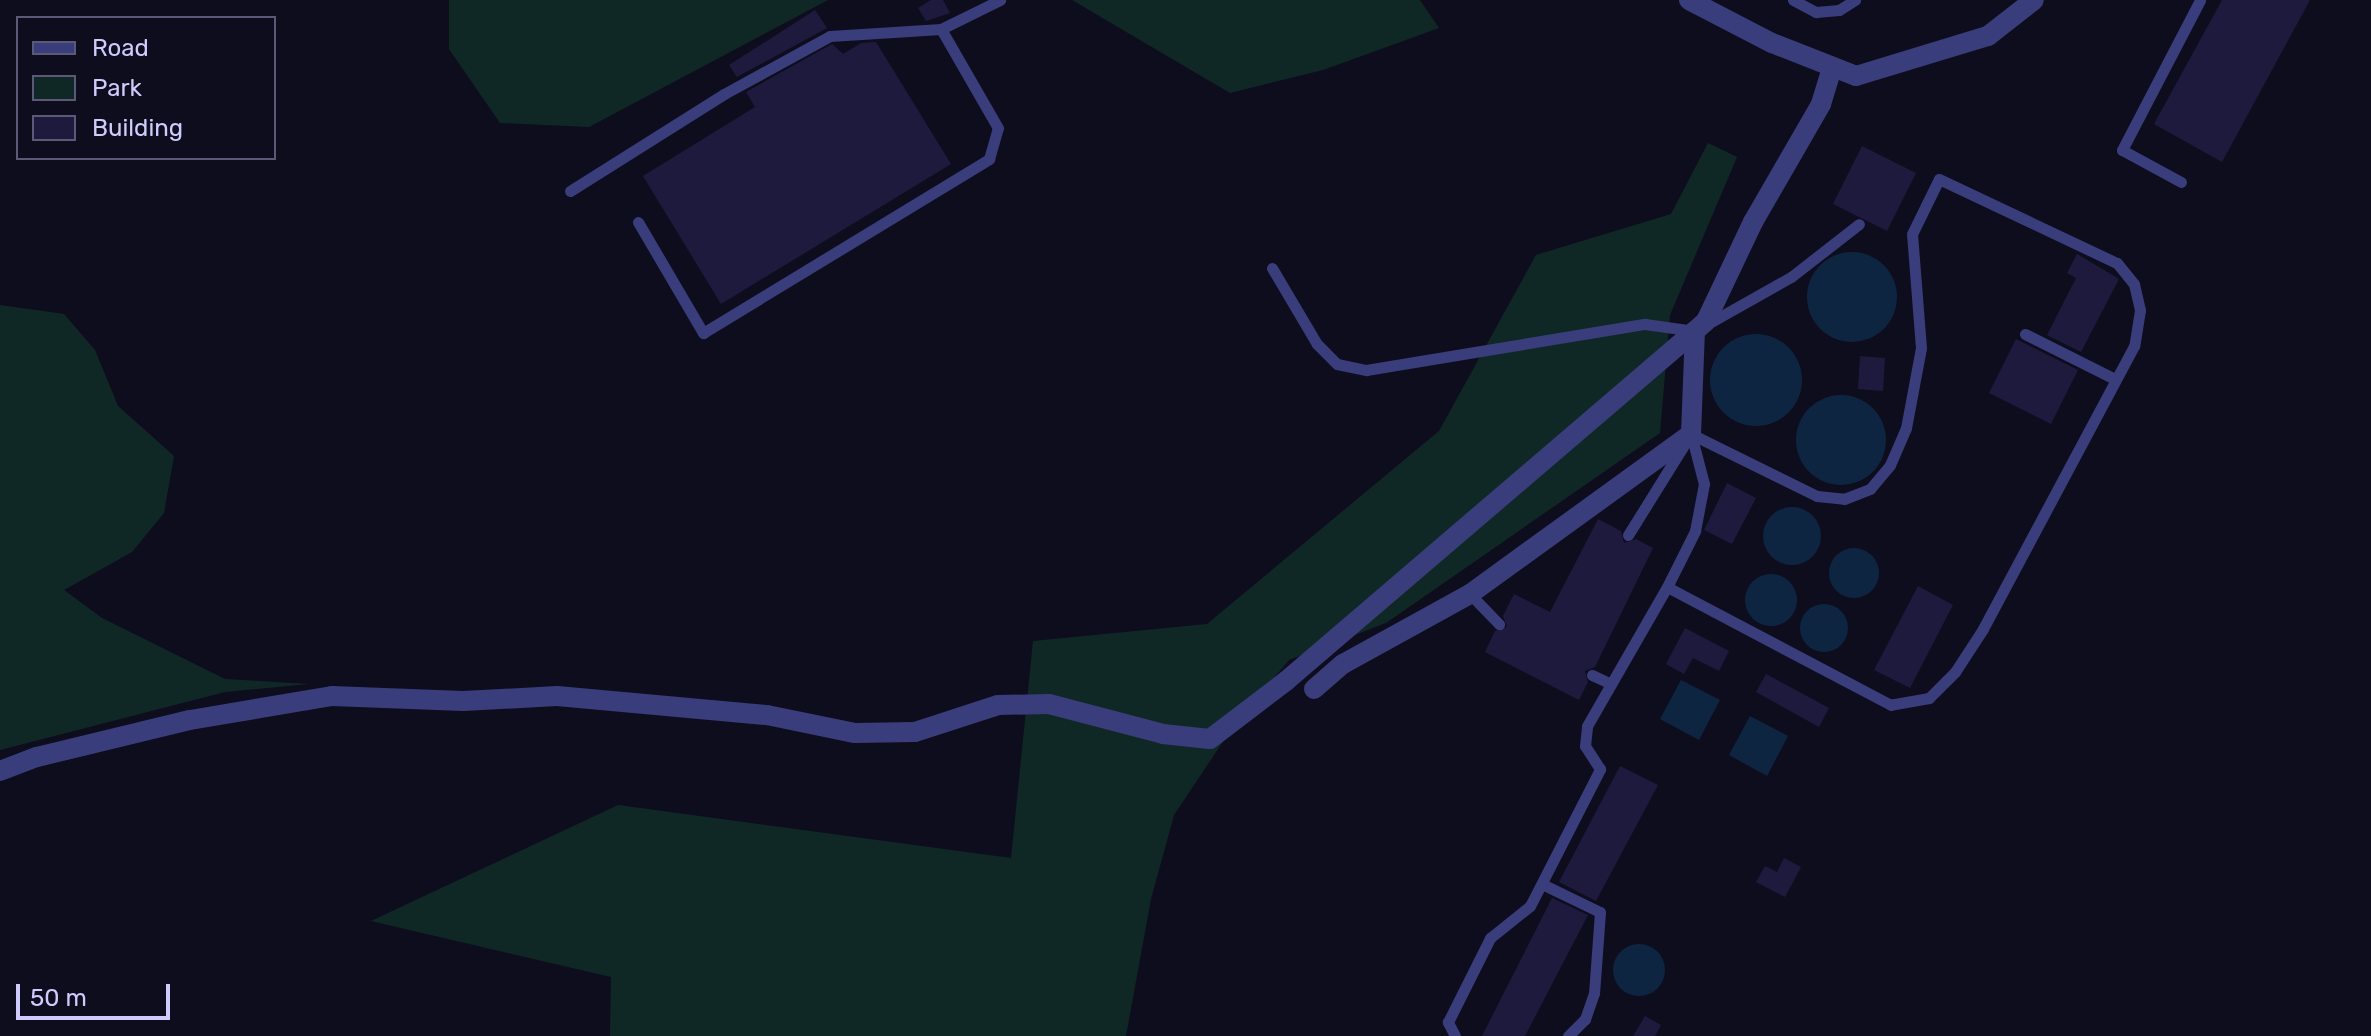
<!DOCTYPE html>
<html>
<head>
<meta charset="utf-8">
<style>
  body { margin:0 }
  #map { position:relative; width:2371px; height:1036px; overflow:hidden; background:#0e0d1e; font-family:Rubik,sans-serif }
  div>[style] { position:absolute }
  [style*='--x'] { left:calc(var(--x)*1px); top:calc(var(--y)*1px); width:calc(var(--w)*1px); rotate:calc(var(--a)*1deg) }
  .green>* { inset:0; background:#102825 }
  .water>* { inset:0; background:#0e2541 }
  .round { border-radius:50% }
  .building>* { inset:0; background:#1e1a3e }
  .service>* { height:11px; margin:-5.5px; padding:0 5.5px; transform-origin:5.5px; border-radius:5.5px; background:#3a3d7b }
  .minor>* { height:20px; margin:-10px; padding:0 10px; transform-origin:10px; border-radius:10px; background:#3a3d7b }
  span { translate:-50% -50%; white-space:nowrap; text-align:center; line-height:1.15; -webkit-text-stroke:8px #0e0d1e; paint-order:stroke }
  .legend { position:absolute; left:16px; top:16px; width:260px; height:144px; box-sizing:border-box; background:#0e0d1e; border:2px solid #5a5977; margin:0; padding:10px 14px; list-style:none; font-size:24px; color:#cdccfd }
  .legend li { display:flex; align-items:center; gap:16px; height:40px }
  .legend b { width:40px; border:2px solid #5a5977 }
  .scale { position:absolute; left:16px; top:984px; width:154px; height:36px; box-sizing:border-box; border:4px solid #cdccfd; border-top:0; padding-left:10px; font-size:24px; line-height:28px; white-space:nowrap; color:#cdccfd; -webkit-text-stroke:6px #0e0d1e; paint-order:stroke }
</style>
</head>
<body>
<div id="map">
  <div class="green">
    <div style="clip-path:polygon(449px 0,828px 0,589px 127px,500px 123px,449px 49px)"></div>
    <div style="clip-path:polygon(1072px 0,1420px 0,1439px 28px,1323px 70px,1230px 93px)"></div>
    <div style="clip-path:polygon(1708px 143px,1737px 157px,1670px 315px,1660px 433px,1386px 623px,1289px 660px,1232px 728px,1174px 815px,1151px 899px,1126px 1036px,610px 1036px,611px 977px,371px 921px,618px 805px,1011px 858px,1033px 641px,1207px 624px,1439px 431px,1536px 255px,1671px 214px)"></div>
    <div style="clip-path:polygon(0 305px,64px 314px,95px 350px,118px 406px,174px 456px,164px 513px,132px 552px,64px 590px,102px 618px,225px 679px,309px 684px,225px 692px,0 750px)"></div>
  </div>
  <div class="water">
    <div class="round" style="left:1807px;top:252px;width:90px;height:90px"></div>
    <div class="round" style="left:1710px;top:334px;width:92px;height:92px"></div>
    <div class="round" style="left:1796px;top:395px;width:90px;height:90px"></div>
    <div class="round" style="left:1763px;top:507px;width:58px;height:58px"></div>
    <div class="round" style="left:1829px;top:548px;width:50px;height:50px"></div>
    <div class="round" style="left:1745px;top:574px;width:52px;height:52px"></div>
    <div class="round" style="left:1800px;top:604px;width:48px;height:48px"></div>
    <div style="clip-path:polygon(1681px 680px,1720px 700px,1699px 740px,1660px 719px)"></div>
    <div style="clip-path:polygon(1750px 716px,1788px 736px,1767px 776px,1729px 755px)"></div>
    <div class="round" style="left:1613px;top:944px;width:52px;height:52px"></div>
  </div>
  <div class="building">
    <div style="clip-path:polygon(931px 0,943px 0,950px 13px,926px 21px,918px 8px)"></div>
    <div style="clip-path:polygon(2222px 0,2310px 0,2222px 162px,2154px 124px)"></div>
    <div style="clip-path:polygon(815px 10px,827px 28px,737px 77px,729px 65px)"></div>
    <div style="clip-path:polygon(876px 42px,951px 164px,721px 304px,643px 176px,755px 107px,746px 92px,832px 44px,843px 54px,861px 43px)"></div>
    <div style="clip-path:polygon(1862px 146px,1916px 173px,1887px 231px,1833px 204px)"></div>
    <div style="clip-path:polygon(2077px 254px,2119px 279px,2081px 352px,2047px 335px,2076px 278px,2067px 273px)"></div>
    <div style="clip-path:polygon(2016px 339px,2078px 370px,2051px 424px,1989px 393px)"></div>
    <div style="clip-path:polygon(1860px 356px,1885px 358px,1883px 391px,1858px 389px)"></div>
    <div style="clip-path:polygon(1727px 483px,1756px 498px,1732px 544px,1704px 530px)"></div>
    <div style="clip-path:polygon(1598px 519px,1621px 531px,1624px 543px,1636px 539px,1653px 548px,1595px 667px,1585px 671px,1588px 682px,1579px 700px,1485px 652px,1495px 631px,1507px 627px,1503px 616px,1514px 594px,1550px 612px)"></div>
    <div style="clip-path:polygon(1918px 586px,1953px 605px,1910px 688px,1874px 670px)"></div>
    <div style="clip-path:polygon(1685px 628px,1729px 651px,1719px 671px,1693px 658px,1684px 674px,1666px 664px)"></div>
    <div style="clip-path:polygon(1766px 674px,1829px 708px,1819px 727px,1756px 692px)"></div>
    <div style="clip-path:polygon(1620px 766px,1658px 785px,1596px 901px,1559px 882px)"></div>
    <div style="clip-path:polygon(1784px 858px,1801px 867px,1785px 897px,1756px 882px,1765px 866px,1777px 872px)"></div>
    <div style="clip-path:polygon(1552px 898px,1588px 915px,1525px 1036px,1482px 1036px)"></div>
    <div style="clip-path:polygon(1645px 1016px,1661px 1025px,1655px 1036px,1633px 1036px)"></div>
  </div>
  <div class="service">
    <div style="--x:1793;--y:0;--w:26;--a:28"></div>
    <div style="--x:1816;--y:12;--w:23;--a:-5"></div>
    <div style="--x:1839;--y:10;--w:19;--a:-32"></div>
    <div style="--x:1939;--y:179;--w:197;--a:25.3"></div>
    <div style="--x:2117;--y:263;--w:27;--a:51"></div>
    <div style="--x:2134;--y:284;--w:27;--a:77"></div>
    <div style="--x:2140;--y:310;--w:36;--a:99"></div>
    <div style="--x:2134;--y:346;--w:321;--a:118.1"></div>
    <div style="--x:1983;--y:629;--w:51;--a:123.1"></div>
    <div style="--x:1955;--y:672;--w:37;--a:135"></div>
    <div style="--x:1929;--y:698;--w:39;--a:170"></div>
    <div style="--x:1891;--y:705;--w:253;--a:-152.2"></div>
    <div style="--x:1667;--y:587;--w:63;--a:-63.4"></div>
    <div style="--x:1695;--y:531;--w:48;--a:-79.2"></div>
    <div style="--x:1704;--y:484;--w:52;--a:-104.6"></div>
    <div style="--x:1691;--y:434;--w:140;--a:26.2"></div>
    <div style="--x:1817;--y:496;--w:27;--a:6"></div>
    <div style="--x:1844;--y:499;--w:28;--a:-21"></div>
    <div style="--x:1870;--y:489;--w:31;--a:-50"></div>
    <div style="--x:1890;--y:465;--w:40;--a:-66.6"></div>
    <div style="--x:1906;--y:428;--w:81;--a:-79.4"></div>
    <div style="--x:1921;--y:348;--w:114;--a:-94.5"></div>
    <div style="--x:1912;--y:234;--w:61;--a:-63.9"></div>
    <div style="--x:2181;--y:182;--w:67;--a:-151.5"></div>
    <div style="--x:2122;--y:150;--w:169;--a:-62.5"></div>
    <div style="--x:570;--y:191;--w:182;--a:-32.2"></div>
    <div style="--x:724;--y:94;--w:121;--a:-28.7"></div>
    <div style="--x:830;--y:36;--w:111;--a:-3.6"></div>
    <div style="--x:941;--y:29;--w:66;--a:-26.2"></div>
    <div style="--x:638;--y:222;--w:129;--a:59.6"></div>
    <div style="--x:703;--y:333;--w:335;--a:-31.3"></div>
    <div style="--x:989;--y:159;--w:32;--a:-74"></div>
    <div style="--x:998;--y:128;--w:114;--a:-119.9"></div>
    <div style="--x:1272;--y:268;--w:88;--a:59.4"></div>
    <div style="--x:1317;--y:344;--w:28;--a:45"></div>
    <div style="--x:1337;--y:364;--w:30;--a:12"></div>
    <div style="--x:1366;--y:370;--w:283;--a:-9.4"></div>
    <div style="--x:1645;--y:324;--w:50;--a:8"></div>
    <div style="--x:1695;--y:331;--w:110;--a:-29.4"></div>
    <div style="--x:1791;--y:277;--w:86;--a:-37.9"></div>
    <div style="--x:2025;--y:334;--w:101;--a:26.6"></div>
    <div style="--x:1628;--y:535;--w:106;--a:-58.1"></div>
    <div style="--x:1470;--y:594;--w:42;--a:46"></div>
    <div style="--x:1592;--y:675;--w:21;--a:25"></div>
    <div style="--x:1542;--y:884;--w:64;--a:25.8"></div>
    <div style="--x:1600;--y:912;--w:81;--a:94.2"></div>
    <div style="--x:1594;--y:993;--w:28;--a:109"></div>
    <div style="--x:1585;--y:1019;--w:24;--a:135"></div>
    <div style="--x:1455;--y:1036;--w:16;--a:-117"></div>
    <div style="--x:1448;--y:1022;--w:94;--a:-63.4"></div>
    <div style="--x:1490;--y:938;--w:51;--a:-38.7"></div>
    <div style="--x:1530;--y:906;--w:154;--a:-62.9"></div>
    <div style="--x:1600;--y:769;--w:27;--a:-123"></div>
    <div style="--x:1585;--y:746;--w:20;--a:-84"></div>
    <div style="--x:1587;--y:726;--w:160;--a:-60.1"></div>
  </div>
  <div class="minor">
    <div style="--x:1689;--y:0;--w:93;--a:27.4"></div>
    <div style="--x:1772;--y:43;--w:90;--a:21.4"></div>
    <div style="--x:1856;--y:76;--w:138;--a:-16.9"></div>
    <div style="--x:1988;--y:36;--w:58;--a:-38"></div>
    <div style="--x:1314;--y:689;--w:38;--a:-41"></div>
    <div style="--x:1343;--y:664;--w:145;--a:-28.9"></div>
    <div style="--x:1470;--y:594;--w:273;--a:-35.9"></div>
    <div style="--x:1691;--y:434;--w:103;--a:-87.8"></div>
    <div style="--x:1695;--y:331;--w:15;--a:-42"></div>
    <div style="--x:1706;--y:321;--w:110;--a:-64.6"></div>
    <div style="--x:1753;--y:222;--w:136;--a:-60"></div>
    <div style="--x:1821;--y:104;--w:34;--a:-73"></div>
    <div style="--x:0;--y:771;--w:40;--a:-21"></div>
    <div style="--x:37;--y:757;--w:157;--a:-13.6"></div>
    <div style="--x:190;--y:720;--w:144;--a:-9.6"></div>
    <div style="--x:332;--y:696;--w:131;--a:2.2"></div>
    <div style="--x:463;--y:701;--w:94;--a:-3"></div>
    <div style="--x:557;--y:696;--w:211;--a:5.2"></div>
    <div style="--x:767;--y:715;--w:90;--a:11.6"></div>
    <div style="--x:855;--y:733;--w:60;--a:-1"></div>
    <div style="--x:915;--y:732;--w:87;--a:-18"></div>
    <div style="--x:998;--y:705;--w:51;--a:-1.1"></div>
    <div style="--x:1049;--y:704;--w:118;--a:14.7"></div>
    <div style="--x:1163;--y:734;--w:47;--a:6.1"></div>
    <div style="--x:1210;--y:739;--w:96;--a:-37.3"></div>
    <div style="--x:1286;--y:681;--w:538;--a:-40.56"></div>
  </div>
  <ul class="legend">
  <li><b style="height:10px;background:#3a3d7b"></b>Road</li>
  <li><b style="height:22px;background:#102825"></b>Park</li>
  <li><b style="height:22px;background:#1e1a3e"></b>Building</li>
  </ul>
  <div class="scale">50 m</div>
</div>
</body>
</html>
